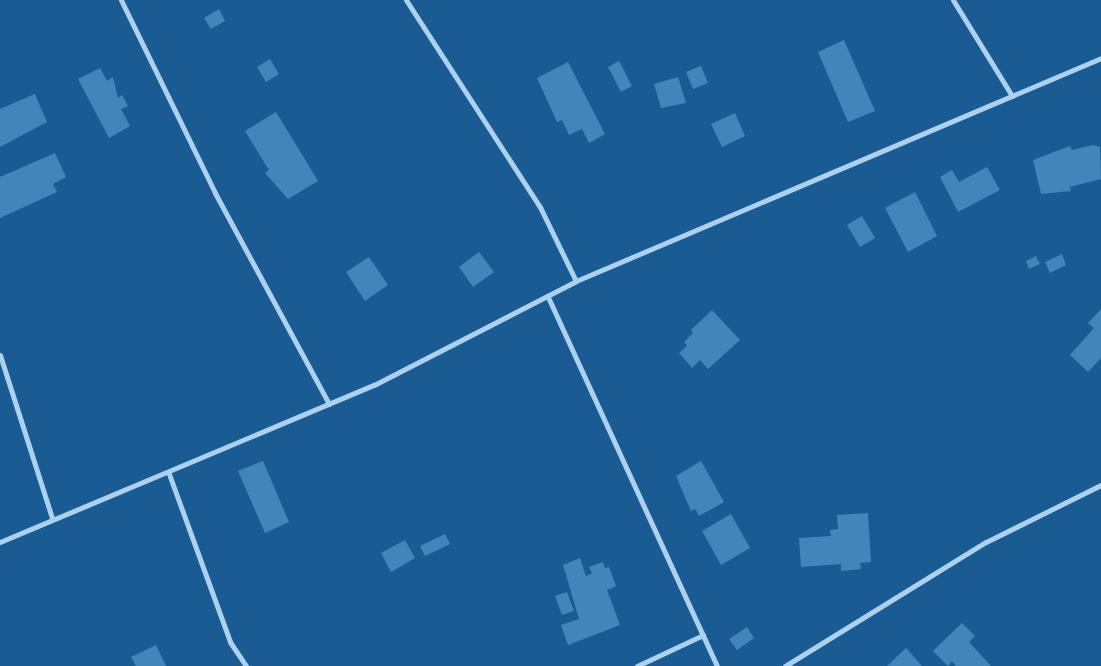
<!DOCTYPE html>
<html>
<head>
<meta charset="utf-8">
<style>
  body { margin:0 }
  #map { position:relative; width:1101px; height:666px; overflow:hidden; background:#1a5b93; font-family:Montserrat,sans-serif }
  div>[style] { position:absolute }
  [style*='--x'] { left:calc(var(--x)*1px); top:calc(var(--y)*1px); width:calc(var(--w)*1px); rotate:calc(var(--a)*1deg) }
  .building>* { inset:0; background:#4385ba }
  .minor>* { height:5px; margin:-2.5px; padding:0 2.5px; transform-origin:2.5px; border-radius:2.5px; background:#abd1ef }
  span { translate:-50% -50%; white-space:nowrap; text-align:center; line-height:1.15; -webkit-text-stroke:4px #1a5b93; paint-order:stroke }
</style>
</head>
<body>
<div id="map">
  <div class="building">
    <div style="clip-path:polygon(219px 9px,225px 21px,211px 29px,204px 18px)"></div>
    <div style="clip-path:polygon(844px 40px,875px 111px,848px 122px,818px 52px)"></div>
    <div style="clip-path:polygon(270px 59px,279px 74px,266px 82px,257px 67px)"></div>
    <div style="clip-path:polygon(619px 61px,632px 86px,621px 92px,608px 67px)"></div>
    <div style="clip-path:polygon(568px 62px,605px 134px,589px 143px,582px 129px,569px 135px,562px 120px,557px 122px,537px 78px)"></div>
    <div style="clip-path:polygon(701px 66px,708px 83px,693px 89px,686px 72px)"></div>
    <div style="clip-path:polygon(100px 68px,107px 81px,113px 77px,118px 98px,122px 95px,128px 106px,121px 109px,130px 126px,109px 138px,78px 79px)"></div>
    <div style="clip-path:polygon(678px 77px,686px 103px,661px 108px,654px 84px)"></div>
    <div style="clip-path:polygon(35px 94px,47px 122px,0 147px,0 109px)"></div>
    <div style="clip-path:polygon(276px 112px,318px 181px,288px 199px,265px 173px,269px 170px,245px 131px)"></div>
    <div style="clip-path:polygon(735px 113px,745px 136px,722px 147px,711px 124px)"></div>
    <div style="clip-path:polygon(1093px 145px,1100px 147px,1101px 179px,1070px 187px,1071px 191px,1041px 194px,1033px 160px,1070px 146px,1072px 150px)"></div>
    <div style="clip-path:polygon(55px 153px,66px 177px,53px 184px,57px 192px,0 218px,0 177px)"></div>
    <div style="clip-path:polygon(987px 167px,1000px 190px,958px 212px,940px 177px,952px 170px,959px 182px)"></div>
    <div style="clip-path:polygon(915px 192px,937px 236px,908px 252px,885px 208px)"></div>
    <div style="clip-path:polygon(862px 216px,875px 238px,860px 247px,847px 225px)"></div>
    <div style="clip-path:polygon(479px 252px,494px 272px,473px 287px,459px 267px)"></div>
    <div style="clip-path:polygon(1062px 254px,1066px 265px,1050px 273px,1045px 262px)"></div>
    <div style="clip-path:polygon(1036px 256px,1040px 264px,1029px 269px,1026px 261px)"></div>
    <div style="clip-path:polygon(369px 257px,388px 285px,365px 301px,346px 272px)"></div>
    <div style="clip-path:polygon(1101px 309px,1101px 358px,1088px 372px,1070px 355px,1094px 328px,1088px 323px)"></div>
    <div style="clip-path:polygon(712px 310px,740px 340px,708px 369px,700px 360px,692px 368px,679px 353px,687px 346px,684px 342px,693px 333px,691px 330px)"></div>
    <div style="clip-path:polygon(263px 461px,289px 522px,265px 533px,238px 471px)"></div>
    <div style="clip-path:polygon(701px 461px,724px 502px,699px 516px,695px 509px,691px 511px,676px 476px)"></div>
    <div style="clip-path:polygon(868px 513px,871px 562px,860px 563px,861px 569px,841px 571px,841px 564px,801px 567px,799px 538px,831px 536px,830px 530px,838px 529px,837px 515px)"></div>
    <div style="clip-path:polygon(731px 514px,750px 548px,721px 565px,702px 531px)"></div>
    <div style="clip-path:polygon(445px 534px,450px 544px,425px 556px,420px 546px)"></div>
    <div style="clip-path:polygon(405px 540px,415px 558px,391px 572px,381px 553px)"></div>
    <div style="clip-path:polygon(580px 558px,586px 576px,592px 573px,589px 567px,603px 562px,605px 568px,609px 567px,616px 586px,607px 590px,620px 625px,568px 645px,561px 625px,579px 619px,563px 565px)"></div>
    <div style="clip-path:polygon(567px 592px,574px 611px,562px 615px,555px 596px)"></div>
    <div style="clip-path:polygon(962px 623px,975px 636px,969px 642px,991px 666px,956px 666px,952px 661px,948px 666px,933px 651px)"></div>
    <div style="clip-path:polygon(747px 627px,754px 638px,737px 650px,729px 639px)"></div>
    <div style="clip-path:polygon(156px 645px,166px 666px,136px 666px,131px 657px)"></div>
    <div style="clip-path:polygon(906px 648px,922px 666px,887px 666px)"></div>
  </div>
  <div class="minor">
    <div style="--x:121;--y:0;--w:215;--a:64"></div>
    <div style="--x:215;--y:193;--w:240;--a:61.6"></div>
    <div style="--x:406;--y:0;--w:247;--a:57.1"></div>
    <div style="--x:540;--y:207;--w:82;--a:64.1"></div>
    <div style="--x:953;--y:0;--w:113;--a:58.4"></div>
    <div style="--x:548;--y:297;--w:406;--a:65.4"></div>
    <div style="--x:0;--y:355;--w:171;--a:72.3"></div>
    <div style="--x:169;--y:474;--w:179;--a:70"></div>
    <div style="--x:230;--y:642;--w:29;--a:56"></div>
    <div style="--x:0;--y:542;--w:406;--a:-22.8"></div>
    <div style="--x:374;--y:385;--w:227;--a:-27.2"></div>
    <div style="--x:576;--y:281;--w:570;--a:-23.01"></div>
    <div style="--x:637;--y:666;--w:73;--a:-25.2"></div>
    <div style="--x:785;--y:666;--w:236;--a:-31.7"></div>
    <div style="--x:986;--y:542;--w:128;--a:-26.4"></div>
  </div>
</div>
</body>
</html>
